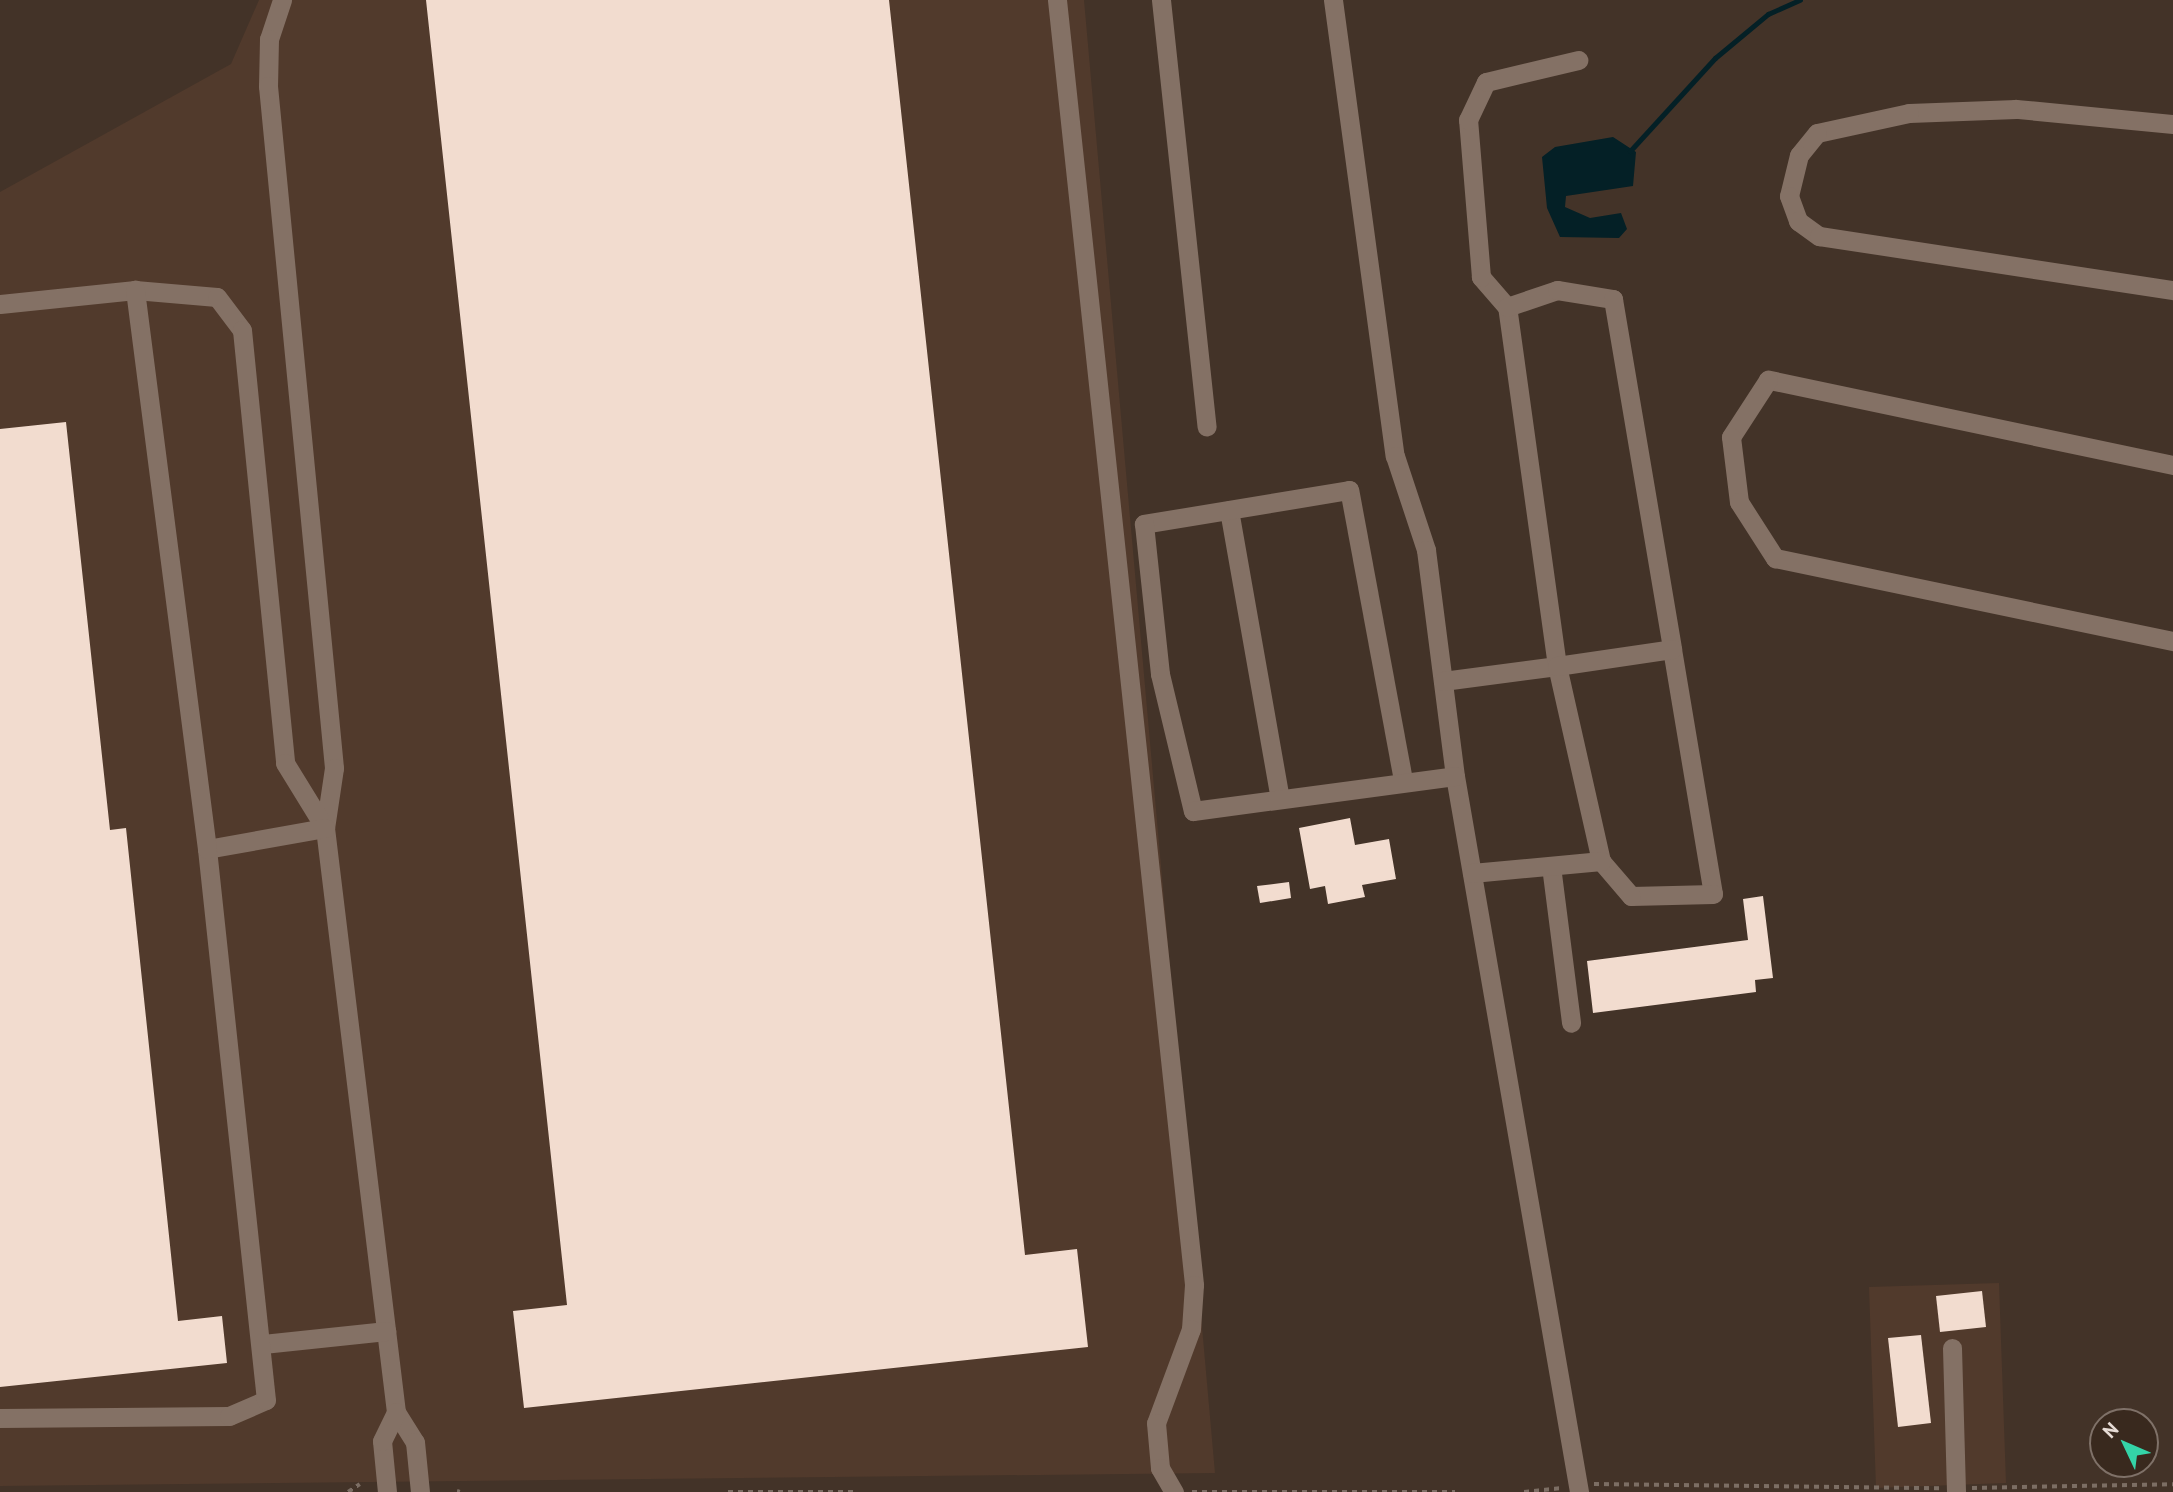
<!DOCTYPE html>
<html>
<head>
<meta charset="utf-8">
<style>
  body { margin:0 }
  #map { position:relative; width:2173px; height:1492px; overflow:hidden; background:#433328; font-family:"PT Sans",sans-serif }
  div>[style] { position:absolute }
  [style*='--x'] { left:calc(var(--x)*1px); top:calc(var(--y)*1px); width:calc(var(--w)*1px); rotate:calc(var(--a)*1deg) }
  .built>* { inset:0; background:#513a2c }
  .water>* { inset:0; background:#042026 }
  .stream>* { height:5px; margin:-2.5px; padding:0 2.5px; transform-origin:2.5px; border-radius:2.5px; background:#042026 }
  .building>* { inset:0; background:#f2dccf }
  .path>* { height:3.5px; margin-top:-1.75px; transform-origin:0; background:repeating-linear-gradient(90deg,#7c6e64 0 5px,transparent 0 10px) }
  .minor>* { height:19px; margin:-9.5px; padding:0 9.5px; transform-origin:9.5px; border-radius:9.5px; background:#847165 }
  span { translate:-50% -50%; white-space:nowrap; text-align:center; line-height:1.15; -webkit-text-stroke:7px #39291e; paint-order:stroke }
  .north { position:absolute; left:2089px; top:1408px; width:70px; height:70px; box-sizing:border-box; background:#39291e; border:2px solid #7f7168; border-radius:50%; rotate:314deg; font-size:19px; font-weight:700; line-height:28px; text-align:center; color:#e7dcd6 }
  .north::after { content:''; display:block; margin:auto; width:24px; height:32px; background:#34d4a8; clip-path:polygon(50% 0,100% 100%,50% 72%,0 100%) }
</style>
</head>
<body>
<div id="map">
  <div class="built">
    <div style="clip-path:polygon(259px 0,1084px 0,1215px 1473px,0 1486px,0 192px,231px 64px)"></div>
    <div style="clip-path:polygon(1999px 1283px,2006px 1483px,1876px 1488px,1869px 1287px)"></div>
  </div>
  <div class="water">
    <div style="clip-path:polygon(1613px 137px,1636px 152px,1633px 186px,1566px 196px,1565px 207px,1590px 218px,1621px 213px,1627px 229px,1619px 238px,1560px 237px,1547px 208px,1542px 157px,1555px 147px)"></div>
  </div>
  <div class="stream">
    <div style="--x:1630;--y:151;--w:126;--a:-47.6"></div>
    <div style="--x:1715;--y:58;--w:69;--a:-39.7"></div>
    <div style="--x:1768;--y:14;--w:35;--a:-24"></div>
  </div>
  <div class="building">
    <div style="clip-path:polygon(426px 0,889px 0,1025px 1255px,1077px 1249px,1088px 1347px,524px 1408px,513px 1311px,567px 1305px)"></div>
    <div style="clip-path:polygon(66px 422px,110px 830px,126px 828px,178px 1321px,222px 1316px,227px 1363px,0 1387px,0 429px)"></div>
    <div style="clip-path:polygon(1350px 818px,1355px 845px,1389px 839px,1396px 879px,1362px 885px,1365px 897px,1328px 904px,1325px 886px,1310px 889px,1299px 828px)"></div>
    <div style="clip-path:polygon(1289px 882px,1291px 898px,1260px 903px,1257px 886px)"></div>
    <div style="clip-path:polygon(1763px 896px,1773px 978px,1755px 980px,1756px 992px,1593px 1013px,1587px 961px,1748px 940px,1743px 899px)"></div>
    <div style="clip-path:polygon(1982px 1291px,1986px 1327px,1940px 1332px,1936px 1296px)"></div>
    <div style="clip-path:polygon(1921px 1335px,1931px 1423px,1898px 1427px,1888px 1338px)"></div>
  </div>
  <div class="path">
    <div style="--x:1594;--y:1484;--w:346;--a:0.7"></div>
    <div style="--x:1972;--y:1488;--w:201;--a:-1.1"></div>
    <div style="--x:457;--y:1491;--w:3;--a:18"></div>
    <div style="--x:348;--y:1492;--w:14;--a:-34"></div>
    <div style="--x:728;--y:1492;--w:129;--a:0"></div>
    <div style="--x:1192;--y:1492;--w:263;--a:0"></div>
    <div style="--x:1524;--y:1492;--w:38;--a:-6"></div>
  </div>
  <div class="minor">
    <div style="--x:282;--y:0;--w:41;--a:108.4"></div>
    <div style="--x:269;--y:39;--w:47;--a:91.2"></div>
    <div style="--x:268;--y:86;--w:685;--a:84.47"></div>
    <div style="--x:334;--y:768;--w:61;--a:98.5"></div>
    <div style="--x:325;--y:828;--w:588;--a:83.07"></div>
    <div style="--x:396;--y:1412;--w:36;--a:58"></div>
    <div style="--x:415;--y:1442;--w:50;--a:84.3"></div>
    <div style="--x:1057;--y:0;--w:1292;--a:83.91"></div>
    <div style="--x:1194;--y:1285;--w:44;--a:93.9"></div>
    <div style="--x:1191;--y:1329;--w:100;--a:110.4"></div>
    <div style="--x:1156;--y:1423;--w:45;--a:84.9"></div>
    <div style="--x:1160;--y:1468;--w:28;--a:60"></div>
    <div style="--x:1161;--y:0;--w:429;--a:83.9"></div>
    <div style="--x:1333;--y:0;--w:460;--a:82.3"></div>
    <div style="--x:1395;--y:456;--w:99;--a:71.7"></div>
    <div style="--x:1426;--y:550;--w:228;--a:82.7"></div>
    <div style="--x:1455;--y:776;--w:727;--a:80.17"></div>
    <div style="--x:2173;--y:124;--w:158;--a:-174.5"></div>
    <div style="--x:2016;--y:109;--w:107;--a:177.9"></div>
    <div style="--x:1909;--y:113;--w:94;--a:167.7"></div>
    <div style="--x:1817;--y:133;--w:28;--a:129"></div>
    <div style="--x:1799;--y:155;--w:42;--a:103.7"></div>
    <div style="--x:1789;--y:196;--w:27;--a:70"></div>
    <div style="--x:1798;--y:221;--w:26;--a:36"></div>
    <div style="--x:1819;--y:236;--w:358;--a:8.7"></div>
    <div style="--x:0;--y:304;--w:136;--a:-5.9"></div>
    <div style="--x:135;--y:290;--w:82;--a:4.9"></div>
    <div style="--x:217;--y:297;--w:41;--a:52.9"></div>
    <div style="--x:242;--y:330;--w:435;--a:84.3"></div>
    <div style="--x:285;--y:763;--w:76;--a:58.4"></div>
    <div style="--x:1507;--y:307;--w:40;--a:-131"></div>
    <div style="--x:1481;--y:277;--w:158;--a:-94.7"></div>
    <div style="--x:1468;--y:120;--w:42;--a:-64.7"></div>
    <div style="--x:1486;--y:82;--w:95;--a:-13.4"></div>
    <div style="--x:2173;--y:465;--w:414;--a:-168.1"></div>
    <div style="--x:1768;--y:380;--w:68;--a:123"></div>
    <div style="--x:1731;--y:437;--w:65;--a:83"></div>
    <div style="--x:1739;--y:502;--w:67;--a:57.3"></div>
    <div style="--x:1775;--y:558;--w:407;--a:11.8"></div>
    <div style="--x:1229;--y:510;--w:292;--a:80"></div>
    <div style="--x:1443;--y:681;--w:115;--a:-7.5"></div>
    <div style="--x:1557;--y:666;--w:362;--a:-97.9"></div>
    <div style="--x:1507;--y:307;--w:53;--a:-18.8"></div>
    <div style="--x:1557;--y:290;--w:57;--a:9.1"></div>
    <div style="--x:1613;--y:299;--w:355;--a:80.4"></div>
    <div style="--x:1672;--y:649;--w:248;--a:80.5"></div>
    <div style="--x:1713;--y:894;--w:82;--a:178.6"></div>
    <div style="--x:1631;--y:896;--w:46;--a:-130.6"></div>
    <div style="--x:1601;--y:861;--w:200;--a:-102.7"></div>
    <div style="--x:1557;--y:666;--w:116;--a:-8.4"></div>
    <div style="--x:1403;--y:780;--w:295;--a:-100.5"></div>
    <div style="--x:1349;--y:490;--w:208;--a:170.6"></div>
    <div style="--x:1144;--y:524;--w:151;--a:83.9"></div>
    <div style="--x:1160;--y:674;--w:141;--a:76.5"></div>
    <div style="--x:1193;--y:811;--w:264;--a:-7.6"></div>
    <div style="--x:207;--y:849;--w:120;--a:-10.1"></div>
    <div style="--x:1551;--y:866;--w:158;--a:82.7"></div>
    <div style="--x:1472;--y:873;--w:130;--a:-5.3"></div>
    <div style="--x:263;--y:1344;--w:124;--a:-6"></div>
    <div style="--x:1952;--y:1348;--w:144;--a:88.4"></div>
    <div style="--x:0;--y:1418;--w:229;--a:-0.5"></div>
    <div style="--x:229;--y:1416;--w:40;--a:-23.4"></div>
    <div style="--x:266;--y:1400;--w:554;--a:-96.11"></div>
    <div style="--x:207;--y:849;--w:564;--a:-97.34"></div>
    <div style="--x:387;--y:1492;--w:51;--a:-95.6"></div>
    <div style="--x:382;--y:1441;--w:32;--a:-64"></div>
  </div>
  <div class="north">N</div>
</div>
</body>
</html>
